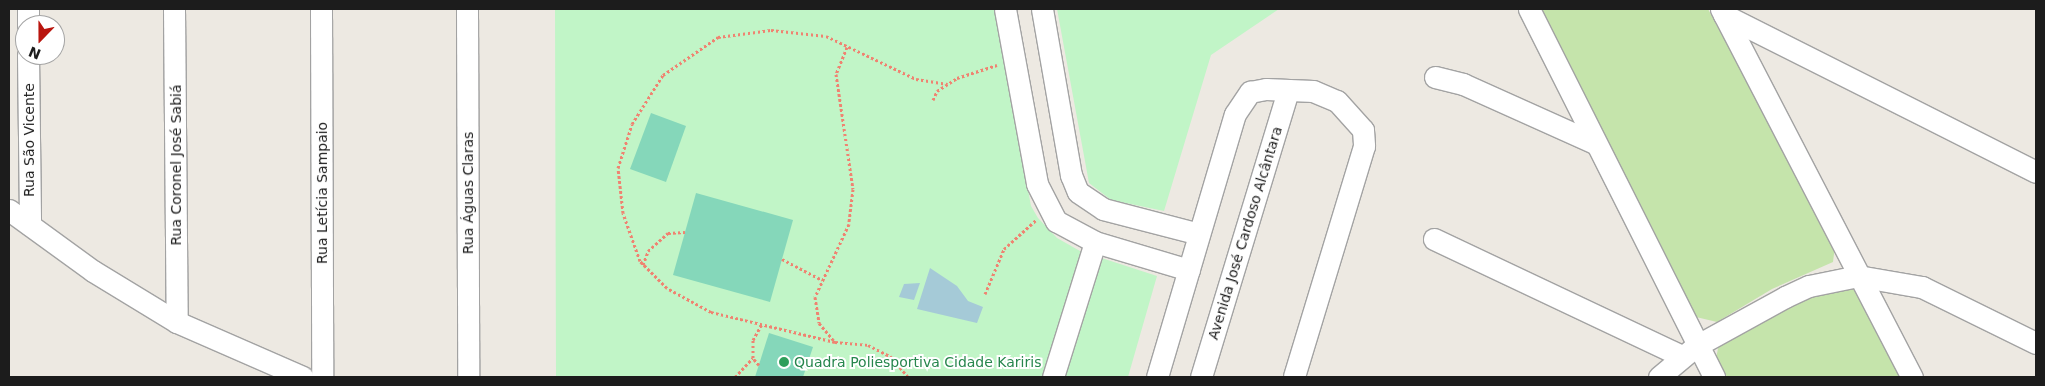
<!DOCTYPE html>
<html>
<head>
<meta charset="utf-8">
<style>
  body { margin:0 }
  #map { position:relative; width:2045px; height:386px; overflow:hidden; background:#ede9e2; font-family:"DejaVu Sans",sans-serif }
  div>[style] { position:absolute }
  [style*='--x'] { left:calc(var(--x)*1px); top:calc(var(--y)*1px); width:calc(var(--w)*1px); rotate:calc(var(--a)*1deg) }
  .grass>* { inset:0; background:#c5e4ab }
  .park>* { inset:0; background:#c1f5c7 }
  .pitch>* { inset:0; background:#85d7ba }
  .water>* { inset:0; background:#a5cad7 }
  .path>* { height:3px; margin-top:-1.5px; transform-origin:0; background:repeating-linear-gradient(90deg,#ef8371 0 2.5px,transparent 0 5px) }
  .roads { filter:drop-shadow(1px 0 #a3a3a3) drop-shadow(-1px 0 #a3a3a3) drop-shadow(0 1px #a3a3a3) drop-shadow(0 -1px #a3a3a3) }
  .minor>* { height:21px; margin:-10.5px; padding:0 10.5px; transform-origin:10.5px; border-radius:10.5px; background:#fff }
  .dots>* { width:14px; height:14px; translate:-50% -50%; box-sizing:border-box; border:2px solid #fff; border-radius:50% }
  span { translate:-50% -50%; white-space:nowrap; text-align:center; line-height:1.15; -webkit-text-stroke:4px #fff; paint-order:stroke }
  .street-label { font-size:14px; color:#1c1c1c }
  .leisure-label { font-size:14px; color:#27864d }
  .left { translate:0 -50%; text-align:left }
  .frame { position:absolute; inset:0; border:10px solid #1c1c1c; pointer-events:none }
  .north { position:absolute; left:15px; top:15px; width:50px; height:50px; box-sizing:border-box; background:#fff; border:1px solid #a4a4a4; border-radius:50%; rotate:202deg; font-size:14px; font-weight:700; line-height:20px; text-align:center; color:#1c1c1c }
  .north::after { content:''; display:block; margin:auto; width:18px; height:22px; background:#b9150e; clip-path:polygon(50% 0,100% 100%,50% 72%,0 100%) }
</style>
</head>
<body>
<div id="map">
  <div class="grass">
    <div style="clip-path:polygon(1537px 9px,1708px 9px,1835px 246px,1833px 262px,1772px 289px,1717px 322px,1696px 317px)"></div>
    <div style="clip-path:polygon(1852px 284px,1902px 377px,1727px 377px,1716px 358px,1719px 344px,1794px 301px)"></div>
  </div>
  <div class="park">
    <div style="clip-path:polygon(555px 9px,995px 9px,1031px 206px,1038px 218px,1057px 238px,1080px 251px,1157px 276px,1128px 377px,556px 377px)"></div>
    <div style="clip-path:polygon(1057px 9px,1279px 9px,1211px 55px,1164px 211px,1111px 200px,1089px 183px)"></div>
  </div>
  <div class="pitch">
    <div style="clip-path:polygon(651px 113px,686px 126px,666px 182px,630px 169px)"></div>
    <div style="clip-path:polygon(696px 193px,793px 220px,770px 302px,673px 275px)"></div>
    <div style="clip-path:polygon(769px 333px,813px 347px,803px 377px,755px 377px)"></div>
  </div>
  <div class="water">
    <div style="clip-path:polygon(930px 268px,957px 286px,968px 301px,983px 307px,977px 323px,917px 309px)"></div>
    <div style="clip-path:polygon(920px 283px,914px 300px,899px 297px,904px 284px)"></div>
  </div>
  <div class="path">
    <div style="--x:847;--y:47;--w:29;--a:112"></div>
    <div style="--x:836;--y:74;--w:116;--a:81.6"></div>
    <div style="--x:853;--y:189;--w:35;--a:97"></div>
    <div style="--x:849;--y:224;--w:81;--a:115"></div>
    <div style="--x:815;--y:297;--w:26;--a:81"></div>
    <div style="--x:819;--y:323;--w:25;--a:50"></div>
    <div style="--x:835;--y:342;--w:128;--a:-166.4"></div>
    <div style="--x:711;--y:312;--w:50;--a:-151.4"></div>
    <div style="--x:667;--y:288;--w:38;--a:-135"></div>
    <div style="--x:640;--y:261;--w:51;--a:-109.5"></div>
    <div style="--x:623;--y:213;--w:45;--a:-96.3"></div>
    <div style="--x:618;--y:168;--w:46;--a:-72.3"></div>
    <div style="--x:632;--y:124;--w:58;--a:-57.7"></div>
    <div style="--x:663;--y:75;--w:67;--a:-34.6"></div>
    <div style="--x:718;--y:37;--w:53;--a:-7.5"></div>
    <div style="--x:771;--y:30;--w:55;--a:6.2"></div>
    <div style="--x:826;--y:36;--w:100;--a:25.5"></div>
    <div style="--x:916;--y:79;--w:32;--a:9"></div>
    <div style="--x:933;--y:100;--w:10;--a:-66"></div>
    <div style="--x:937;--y:91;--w:24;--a:-33"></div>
    <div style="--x:957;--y:78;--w:42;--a:-18"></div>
    <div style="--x:782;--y:259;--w:45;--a:27.7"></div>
    <div style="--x:643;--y:265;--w:15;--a:-70"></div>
    <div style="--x:648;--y:251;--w:27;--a:-42"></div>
    <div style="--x:668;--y:233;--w:17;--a:-3"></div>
    <div style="--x:985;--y:294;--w:49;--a:-67.1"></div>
    <div style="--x:1004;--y:249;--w:43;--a:-42.2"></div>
    <div style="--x:835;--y:342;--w:33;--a:5"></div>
    <div style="--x:868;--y:345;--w:25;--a:27"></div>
    <div style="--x:890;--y:356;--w:28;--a:49"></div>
    <div style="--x:759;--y:365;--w:9;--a:-131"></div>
    <div style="--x:753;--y:358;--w:18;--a:-90"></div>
    <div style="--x:753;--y:340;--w:18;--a:-61"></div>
    <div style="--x:735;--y:377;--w:26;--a:-47"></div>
  </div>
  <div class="roads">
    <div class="minor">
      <div style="--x:28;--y:9;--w:16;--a:90"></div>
      <div style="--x:174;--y:9;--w:313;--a:89.5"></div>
      <div style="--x:321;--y:9;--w:368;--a:89.8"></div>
      <div style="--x:467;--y:9;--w:368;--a:89.8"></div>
      <div style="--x:1005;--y:9;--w:178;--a:79.6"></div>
      <div style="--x:1037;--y:184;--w:42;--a:62.8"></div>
      <div style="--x:1056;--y:221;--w:44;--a:28.3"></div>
      <div style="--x:1095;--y:242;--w:98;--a:16.6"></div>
      <div style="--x:1042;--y:9;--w:169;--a:80.1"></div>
      <div style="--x:1071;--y:175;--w:18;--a:68"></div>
      <div style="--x:1078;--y:192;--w:30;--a:34"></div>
      <div style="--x:1103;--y:209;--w:99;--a:14.6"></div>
      <div style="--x:1529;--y:9;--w:412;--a:63.3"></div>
      <div style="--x:1721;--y:9;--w:415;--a:62.6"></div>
      <div style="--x:1724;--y:15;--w:349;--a:26.7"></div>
      <div style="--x:28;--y:55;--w:170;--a:89.3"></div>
      <div style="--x:1435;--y:77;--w:29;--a:14"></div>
      <div style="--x:1463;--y:84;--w:144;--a:24.2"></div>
      <div style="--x:9;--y:210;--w:104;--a:36"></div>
      <div style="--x:93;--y:271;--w:98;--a:31.3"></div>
      <div style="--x:177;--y:322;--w:137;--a:23.6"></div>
      <div style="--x:1434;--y:239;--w:274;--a:25.3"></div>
      <div style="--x:1053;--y:377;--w:141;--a:-72.7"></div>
      <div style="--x:1157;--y:377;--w:274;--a:-73.5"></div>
      <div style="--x:1235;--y:114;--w:27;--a:-56"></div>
      <div style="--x:1250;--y:92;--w:16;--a:-11"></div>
      <div style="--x:1266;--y:89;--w:47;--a:2.4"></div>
      <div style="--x:1313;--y:91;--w:26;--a:23"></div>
      <div style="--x:1337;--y:101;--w:39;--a:48"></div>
      <div style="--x:1363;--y:130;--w:16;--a:86"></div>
      <div style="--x:1364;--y:146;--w:241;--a:106.9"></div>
      <div style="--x:1201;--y:377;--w:300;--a:-73.1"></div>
      <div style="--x:1659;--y:377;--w:48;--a:-40"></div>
      <div style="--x:1696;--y:346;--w:102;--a:-28.8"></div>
      <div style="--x:1785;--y:297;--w:26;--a:-25"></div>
      <div style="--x:1809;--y:286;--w:50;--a:-11.5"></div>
      <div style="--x:1858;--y:276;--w:65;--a:9.8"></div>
      <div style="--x:1922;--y:287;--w:127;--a:26.2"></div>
    </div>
  </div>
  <div class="dots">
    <div style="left:784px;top:362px;background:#2e9e5b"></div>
  </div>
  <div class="street-label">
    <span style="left:29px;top:140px;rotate:-90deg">Rua São Vicente</span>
    <span style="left:176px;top:165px;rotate:-90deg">Rua Coronel José Sabiá</span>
    <span style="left:322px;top:193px;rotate:-90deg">Rua Letícia Sampaio</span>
    <span style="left:468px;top:193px;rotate:-90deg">Rua Águas Claras</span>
    <span style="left:1245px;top:233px;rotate:-73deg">Avenida José Cardoso Alcântara</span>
  </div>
  <div class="leisure-label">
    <span class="left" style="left:794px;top:362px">Quadra Poliesportiva Cidade Kariris</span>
  </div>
  <div class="frame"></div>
  <div class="north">N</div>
</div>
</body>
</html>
